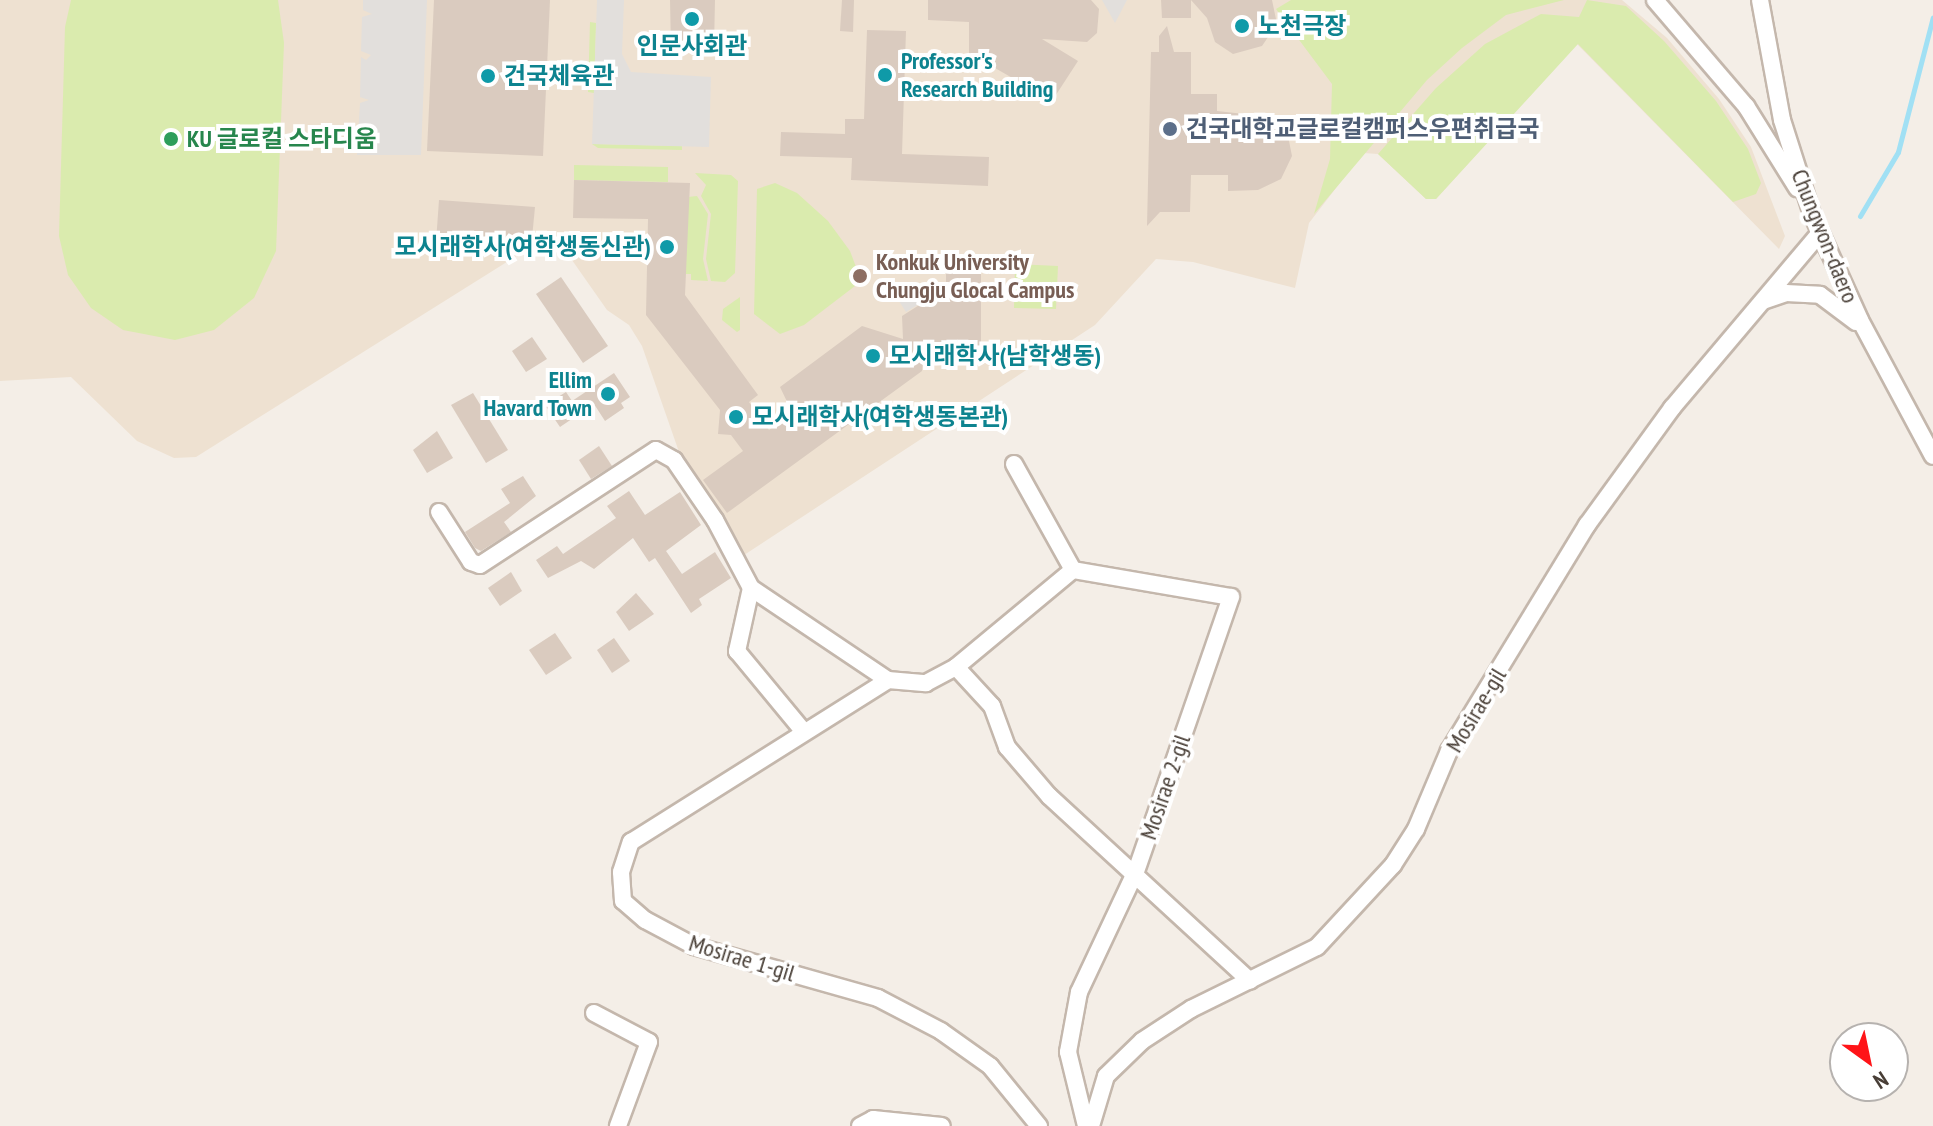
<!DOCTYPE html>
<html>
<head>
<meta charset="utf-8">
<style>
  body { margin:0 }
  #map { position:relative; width:1933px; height:1126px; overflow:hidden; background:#f4eee7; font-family:"PT Sans Narrow","Noto Sans KR",sans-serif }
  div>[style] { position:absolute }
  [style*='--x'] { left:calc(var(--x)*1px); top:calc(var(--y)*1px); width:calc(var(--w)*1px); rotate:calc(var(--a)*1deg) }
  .education>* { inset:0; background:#eee1d1 }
  .green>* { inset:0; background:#daebae }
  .parking>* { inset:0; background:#e2dfdc }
  .stream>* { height:5px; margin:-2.5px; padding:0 2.5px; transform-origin:2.5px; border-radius:2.5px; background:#a1e0f4 }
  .building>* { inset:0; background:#dacbbf }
  .roads { filter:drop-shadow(2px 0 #c4b7ac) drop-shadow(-2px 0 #c4b7ac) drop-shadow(0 2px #c4b7ac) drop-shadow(0 -2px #c4b7ac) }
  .minor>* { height:16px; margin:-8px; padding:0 8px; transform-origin:8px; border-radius:8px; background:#fff }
  .dots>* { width:22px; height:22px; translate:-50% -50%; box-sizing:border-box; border:4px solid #fff; border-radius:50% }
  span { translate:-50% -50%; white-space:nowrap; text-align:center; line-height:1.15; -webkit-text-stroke:8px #fff; paint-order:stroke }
  .culture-label { font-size:24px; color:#0d838f; font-weight:700 }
  .left { translate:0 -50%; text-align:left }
  .right { translate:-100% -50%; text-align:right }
  .service-label { font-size:24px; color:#4e5e75; font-weight:700 }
  .leisure-label { font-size:24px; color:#27864d; font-weight:700 }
  .street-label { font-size:24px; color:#483e36 }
  .education-label { font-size:24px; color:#785e54; font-weight:700 }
  .north { position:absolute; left:1829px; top:1022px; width:80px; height:80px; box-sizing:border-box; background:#fff; border:2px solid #b6b2af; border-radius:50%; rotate:147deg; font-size:22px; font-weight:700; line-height:32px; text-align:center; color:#483e36 }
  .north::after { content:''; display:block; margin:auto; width:28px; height:36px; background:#ff1418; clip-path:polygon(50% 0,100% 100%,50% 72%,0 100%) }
</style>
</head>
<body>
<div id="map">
  <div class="education">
    <div style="clip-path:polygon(0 0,1622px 0,1667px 38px,1719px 99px,1751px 147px,1785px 236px,1779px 249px,1577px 44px,1436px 199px,1426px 199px,1378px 154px,1363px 153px,1309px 223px,1295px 288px,1193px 262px,1156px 259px,1095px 325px,741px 557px,686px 472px,642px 346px,629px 325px,607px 310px,553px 233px,196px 457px,174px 458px,137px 441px,71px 377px,0 381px)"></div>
  </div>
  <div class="green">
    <div style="clip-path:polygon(71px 0,278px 0,284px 43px,276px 251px,254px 298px,214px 330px,175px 340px,123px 330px,91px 308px,68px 275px,59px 236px,65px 27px)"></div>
    <div style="clip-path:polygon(1291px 0,1564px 0,1506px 15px,1462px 48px,1427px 80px,1314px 214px,1330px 159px,1332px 84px,1276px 9px)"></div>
    <div style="clip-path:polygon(1587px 0,1626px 6px,1664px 41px,1716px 101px,1748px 149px,1761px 183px,1756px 194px,1733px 202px,1578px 44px,1436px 199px,1426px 199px,1378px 154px,1436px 88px,1485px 44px,1541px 14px,1579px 17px)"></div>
    <div style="clip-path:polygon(590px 22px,596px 23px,594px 93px,588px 92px)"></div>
    <div style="clip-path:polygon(592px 144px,682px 146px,682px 150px,598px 148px)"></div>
    <div style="clip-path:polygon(574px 165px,668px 167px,668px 182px,574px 180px)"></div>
    <div style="clip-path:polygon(695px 173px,731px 175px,738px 181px,735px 273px,725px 282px,711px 281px,706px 259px,711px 214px,701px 196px,706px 185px)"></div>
    <div style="clip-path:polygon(775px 183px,797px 193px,828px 221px,850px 251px,859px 275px,855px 286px,804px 325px,780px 334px,754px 314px,757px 189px)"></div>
    <div style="clip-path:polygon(697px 196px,708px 214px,703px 259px,708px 281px,691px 280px,691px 274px,685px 274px,688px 197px)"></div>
    <div style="clip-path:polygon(1015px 264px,1058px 266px,1056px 309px,1014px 308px)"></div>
    <div style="clip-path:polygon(740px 297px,740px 330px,737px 332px,722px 320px,723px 309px)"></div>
  </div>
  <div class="parking">
    <div style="clip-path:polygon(363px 0,427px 0,421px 155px,357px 155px,360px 103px,369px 100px,360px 97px,361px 57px,366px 60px,371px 55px,361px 51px,362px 17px,372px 14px,363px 10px)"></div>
    <div style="clip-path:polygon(597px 0,624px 0,622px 54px,631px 72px,711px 77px,709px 147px,592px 144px)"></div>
    <div style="clip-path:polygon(1102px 0,1127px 0,1115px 23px)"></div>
    <div style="clip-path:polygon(930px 282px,937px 293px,906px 312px,899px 301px)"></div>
  </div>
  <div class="stream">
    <div style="--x:1860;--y:216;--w:74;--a:-59.3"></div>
    <div style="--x:1898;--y:152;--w:139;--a:-75.5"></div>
  </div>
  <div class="building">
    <div style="clip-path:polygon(434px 0,550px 0,543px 156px,427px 151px)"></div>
    <div style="clip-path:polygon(670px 0,715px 0,714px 46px,671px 48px)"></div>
    <div style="clip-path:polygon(842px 0,854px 0,853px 32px,840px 31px)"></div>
    <div style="clip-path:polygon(928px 0,1091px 0,1099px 9px,1097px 33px,1087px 42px,1042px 39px,1078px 61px,1052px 101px,969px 53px,969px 22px,928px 20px)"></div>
    <div style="clip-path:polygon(1161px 0,1191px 0,1191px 18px,1162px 18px)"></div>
    <div style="clip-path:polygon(1191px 0,1272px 0,1277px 24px,1262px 46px,1233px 54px,1215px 42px,1207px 18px)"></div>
    <div style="clip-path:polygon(1167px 26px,1174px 52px,1191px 52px,1191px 94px,1217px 94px,1217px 111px,1273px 117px,1287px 131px,1292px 156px,1281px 179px,1258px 190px,1228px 191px,1228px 175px,1191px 175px,1190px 212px,1160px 212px,1147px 226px,1151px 52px,1159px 52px,1159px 36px)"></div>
    <div style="clip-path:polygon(867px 30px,906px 31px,902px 154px,989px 157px,988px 186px,851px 180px,852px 158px,780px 156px,781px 132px,845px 134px,845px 119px,864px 119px)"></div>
    <div style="clip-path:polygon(574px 180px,690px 183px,685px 295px,758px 395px,749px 402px,769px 430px,792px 412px,780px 387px,862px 326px,903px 339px,902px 316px,946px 288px,946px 265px,981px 268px,981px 355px,949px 353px,943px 345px,923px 357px,922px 371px,727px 513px,703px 480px,743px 451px,731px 435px,718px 434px,720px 410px,646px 315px,648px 219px,573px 218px)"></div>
    <div style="clip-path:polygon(439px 200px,535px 207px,532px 238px,514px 249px,436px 242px)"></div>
    <div style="clip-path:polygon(561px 277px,608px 346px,583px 363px,536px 294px)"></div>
    <div style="clip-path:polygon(532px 337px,547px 359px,526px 372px,512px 351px)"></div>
    <div style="clip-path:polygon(614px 373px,630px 397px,621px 403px,624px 408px,605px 421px,594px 404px,560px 427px,545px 405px,566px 392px,572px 401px)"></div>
    <div style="clip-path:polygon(473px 393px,508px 450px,486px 463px,451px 405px)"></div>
    <div style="clip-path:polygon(437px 431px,453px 458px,427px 473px,413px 450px)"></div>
    <div style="clip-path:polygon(599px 446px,612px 466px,591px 479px,579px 460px)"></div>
    <div style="clip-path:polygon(523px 476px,536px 496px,504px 522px,511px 532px,481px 551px,475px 548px,465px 532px,510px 503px,501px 489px)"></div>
    <div style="clip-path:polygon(629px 491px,645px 515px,680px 492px,701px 525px,666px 551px,682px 574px,715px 552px,731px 578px,699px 599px,702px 605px,691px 613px,655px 558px,649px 562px,633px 538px,594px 569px,581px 561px,548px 578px,536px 560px,557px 546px,563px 554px,616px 518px,607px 506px)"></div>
    <div style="clip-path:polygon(511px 572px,522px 591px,500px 606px,488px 588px)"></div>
    <div style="clip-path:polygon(636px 593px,654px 614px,629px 631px,616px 612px)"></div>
    <div style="clip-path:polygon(555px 633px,572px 658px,546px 675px,529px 650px)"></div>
    <div style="clip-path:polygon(614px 638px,630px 661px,612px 673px,597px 650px)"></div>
  </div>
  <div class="roads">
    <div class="minor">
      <div style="--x:1655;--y:0;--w:140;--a:49.4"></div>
      <div style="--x:1746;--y:106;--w:97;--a:58.1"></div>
      <div style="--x:1760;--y:0;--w:122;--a:79.6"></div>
      <div style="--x:1782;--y:120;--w:99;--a:72.3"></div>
      <div style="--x:1812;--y:214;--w:116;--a:65.6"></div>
      <div style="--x:1860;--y:320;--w:154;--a:61.8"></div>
      <div style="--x:1763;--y:301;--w:24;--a:-19"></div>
      <div style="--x:1786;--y:293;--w:34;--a:3"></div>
      <div style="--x:1820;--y:295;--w:45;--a:36.9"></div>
      <div style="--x:1014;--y:464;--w:121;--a:60.9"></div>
      <div style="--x:439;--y:512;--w:59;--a:57.4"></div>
      <div style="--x:471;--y:562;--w:9;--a:18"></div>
      <div style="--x:480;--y:565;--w:210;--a:-33.2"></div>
      <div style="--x:656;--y:450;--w:21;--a:29"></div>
      <div style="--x:674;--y:460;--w:73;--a:55.7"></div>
      <div style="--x:715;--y:520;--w:77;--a:62.1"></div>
      <div style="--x:751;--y:588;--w:65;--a:102.5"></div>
      <div style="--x:737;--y:651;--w:105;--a:50.4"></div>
      <div style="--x:751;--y:588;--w:165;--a:33.9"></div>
      <div style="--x:956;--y:667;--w:152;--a:-39.7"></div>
      <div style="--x:1073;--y:570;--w:160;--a:9.7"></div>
      <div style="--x:1231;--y:597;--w:290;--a:109.1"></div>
      <div style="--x:1136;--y:871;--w:134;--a:115.2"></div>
      <div style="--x:1079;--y:992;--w:61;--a:100.4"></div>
      <div style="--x:1068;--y:1052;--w:76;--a:76.3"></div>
      <div style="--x:594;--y:1013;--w:62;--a:27.8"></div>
      <div style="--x:649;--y:1042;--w:90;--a:110.3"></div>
      <div style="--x:860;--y:1126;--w:15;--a:-28"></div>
      <div style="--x:873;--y:1119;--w:69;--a:5.8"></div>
      <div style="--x:1039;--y:1126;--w:77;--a:-129.2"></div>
      <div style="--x:990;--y:1066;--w:60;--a:-144.5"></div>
      <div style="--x:941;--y:1031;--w:71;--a:-152.4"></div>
      <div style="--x:878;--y:998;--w:191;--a:-164.2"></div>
      <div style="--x:694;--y:946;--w:55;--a:-152"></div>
      <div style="--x:645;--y:920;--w:29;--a:-139"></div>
      <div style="--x:623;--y:901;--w:29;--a:-94"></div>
      <div style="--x:621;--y:872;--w:32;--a:-72"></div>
      <div style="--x:631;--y:842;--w:304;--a:-32.2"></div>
      <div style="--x:888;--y:680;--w:38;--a:5"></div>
      <div style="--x:926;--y:683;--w:34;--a:-28"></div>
      <div style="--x:956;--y:667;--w:53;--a:47.3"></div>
      <div style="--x:992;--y:706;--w:44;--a:69.9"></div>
      <div style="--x:1007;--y:747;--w:65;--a:49.4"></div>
      <div style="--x:1049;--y:796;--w:273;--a:42.6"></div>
      <div style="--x:1091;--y:1126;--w:52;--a:-73.3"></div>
      <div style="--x:1106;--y:1076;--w:50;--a:-44.2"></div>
      <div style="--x:1142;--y:1041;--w:59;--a:-33.1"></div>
      <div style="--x:1191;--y:1009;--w:140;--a:-26.2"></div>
      <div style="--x:1317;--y:947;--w:112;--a:-47.2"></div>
      <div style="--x:1393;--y:865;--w:43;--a:-57.4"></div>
      <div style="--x:1416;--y:829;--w:85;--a:-67.1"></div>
      <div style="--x:1449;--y:751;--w:265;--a:-58.6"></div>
      <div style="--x:1587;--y:525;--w:145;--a:-54"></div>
      <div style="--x:1672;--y:408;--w:229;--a:-49.8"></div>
    </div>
  </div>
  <div class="dots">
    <div style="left:692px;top:19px;background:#0f9aa8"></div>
    <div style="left:1242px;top:26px;background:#0f9aa8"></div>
    <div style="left:885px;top:75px;background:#0f9aa8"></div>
    <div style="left:488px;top:76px;background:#0f9aa8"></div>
    <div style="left:1170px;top:129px;background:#5c6f8a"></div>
    <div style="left:171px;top:139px;background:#2e9e5b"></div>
    <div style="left:667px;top:247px;background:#0f9aa8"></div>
    <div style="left:860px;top:276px;background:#8d6e63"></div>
    <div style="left:873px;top:356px;background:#0f9aa8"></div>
    <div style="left:608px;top:394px;background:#0f9aa8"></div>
    <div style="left:736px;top:417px;background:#0f9aa8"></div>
  </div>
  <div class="culture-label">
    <span class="left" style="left:1258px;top:26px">노천극장</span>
    <span style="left:692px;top:46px">인문사회관</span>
    <span class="left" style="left:901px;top:75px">Professor's<br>Research Building</span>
    <span class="left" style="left:504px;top:76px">건국체육관</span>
    <span class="right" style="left:651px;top:247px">모시래학사(여학생동신관)</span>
    <span class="left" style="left:889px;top:356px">모시래학사(남학생동)</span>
    <span class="right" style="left:592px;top:394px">Ellim<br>Havard Town</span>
    <span class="left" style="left:752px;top:417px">모시래학사(여학생동본관)</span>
  </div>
  <div class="service-label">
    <span class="left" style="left:1186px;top:129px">건국대학교글로컬캠퍼스우편취급국</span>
  </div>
  <div class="leisure-label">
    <span class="left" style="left:187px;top:139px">KU 글로컬 스타디움</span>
  </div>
  <div class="street-label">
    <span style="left:1825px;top:236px;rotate:68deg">Chungwon-daero</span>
    <span style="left:1476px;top:710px;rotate:-59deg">Mosirae-gil</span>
    <span style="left:1165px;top:787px;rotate:-71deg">Mosirae 2-gil</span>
    <span style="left:742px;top:958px;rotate:17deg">Mosirae 1-gil</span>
  </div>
  <div class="education-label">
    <span class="left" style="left:876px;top:276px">Konkuk University<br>Chungju Glocal Campus</span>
  </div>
  <div class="north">N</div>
</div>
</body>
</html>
